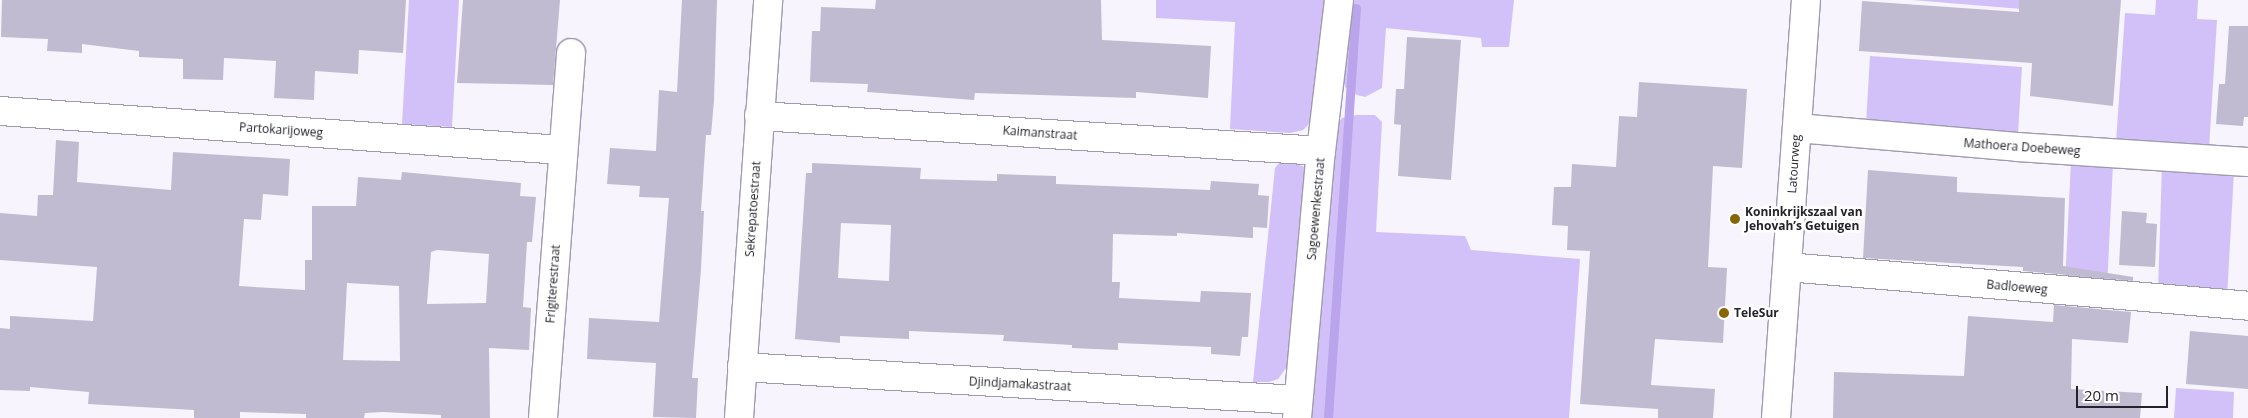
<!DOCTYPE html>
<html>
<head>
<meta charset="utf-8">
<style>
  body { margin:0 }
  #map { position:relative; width:2248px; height:418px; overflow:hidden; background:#f7f4fd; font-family:"Open Sans",sans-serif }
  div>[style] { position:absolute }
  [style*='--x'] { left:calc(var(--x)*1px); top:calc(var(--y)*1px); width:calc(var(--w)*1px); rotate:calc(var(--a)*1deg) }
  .green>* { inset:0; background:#d1c1f8 }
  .stream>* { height:9px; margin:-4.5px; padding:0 4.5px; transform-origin:4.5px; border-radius:4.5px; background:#baa4eb }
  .building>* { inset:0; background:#c0bbd0 }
  .roads { filter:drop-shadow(1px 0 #a09aaf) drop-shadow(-1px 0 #a09aaf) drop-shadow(0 1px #a09aaf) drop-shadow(0 -1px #a09aaf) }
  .minor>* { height:28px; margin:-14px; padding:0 14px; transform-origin:14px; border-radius:14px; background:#fff }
  .primary>* { height:28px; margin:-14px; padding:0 14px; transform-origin:14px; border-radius:14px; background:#fff }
  .dots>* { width:14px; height:14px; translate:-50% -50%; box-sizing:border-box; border:2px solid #fff; border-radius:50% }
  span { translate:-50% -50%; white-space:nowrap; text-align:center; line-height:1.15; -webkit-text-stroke:5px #fff; paint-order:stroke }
  .street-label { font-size:12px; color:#24222a }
  .poi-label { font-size:12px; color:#24222a; font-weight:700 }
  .left { translate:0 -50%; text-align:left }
  .scale { position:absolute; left:2076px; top:386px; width:92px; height:22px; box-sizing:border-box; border:2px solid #24222a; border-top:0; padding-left:6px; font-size:15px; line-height:18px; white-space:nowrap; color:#24222a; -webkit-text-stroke:4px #fff; paint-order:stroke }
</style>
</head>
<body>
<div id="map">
  <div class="green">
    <div style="clip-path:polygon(409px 0,459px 0,452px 127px,402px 124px)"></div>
    <div style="clip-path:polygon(1156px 0,1327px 0,1313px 120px,1303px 130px,1290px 133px,1230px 129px,1235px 22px,1156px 18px)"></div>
    <div style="clip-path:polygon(1348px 0,1514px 0,1509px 47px,1482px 47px,1481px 38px,1386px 28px,1382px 88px,1365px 97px,1357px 95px,1345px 87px,1343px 80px)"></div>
    <div style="clip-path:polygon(1912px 0,2097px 0,2096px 15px)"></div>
    <div style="clip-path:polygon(2156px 0,2198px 0,2197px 19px,2217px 20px,2209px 149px,2116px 142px,2125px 13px,2155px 15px)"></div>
    <div style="clip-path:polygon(1870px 56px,2022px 67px,2018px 134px,1866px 124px)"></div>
    <div style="clip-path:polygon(1357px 115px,1375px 115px,1382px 122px,1376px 232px,1465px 236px,1471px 250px,1580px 259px,1569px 418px,1307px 418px,1337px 124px,1342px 118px)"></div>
    <div style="clip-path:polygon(1283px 158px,1307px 168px,1292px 360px,1278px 379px,1269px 382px,1253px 382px,1275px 168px)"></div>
    <div style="clip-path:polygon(2071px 161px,2113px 164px,2107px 288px,2065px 284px)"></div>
    <div style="clip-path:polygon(2162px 165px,2234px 171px,2227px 298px,2158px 292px)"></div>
    <div style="clip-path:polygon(2176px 388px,2234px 392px,2233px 418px,2174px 418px)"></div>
  </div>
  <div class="stream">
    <div style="--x:1328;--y:418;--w:411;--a:-86.1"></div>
  </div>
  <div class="building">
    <div style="clip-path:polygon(2px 0,406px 0,403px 53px,359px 50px,358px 74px,315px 71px,314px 100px,274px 98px,276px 61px,224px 58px,223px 80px,183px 79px,183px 59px,139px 57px,139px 51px,82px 44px,82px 53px,47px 51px,48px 39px,1px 37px)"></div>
    <div style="clip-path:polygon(463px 0,560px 0,553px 85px,457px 83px)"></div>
    <div style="clip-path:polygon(682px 0,717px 0,714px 100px,711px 135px,706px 135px,701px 211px,704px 211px,701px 269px,692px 378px,698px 378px,696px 418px,653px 417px,656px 363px,587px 359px,589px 318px,659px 322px,669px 198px,639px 197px,640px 186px,607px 184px,610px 148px,656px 151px,659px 90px,677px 92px)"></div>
    <div style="clip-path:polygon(876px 0,1101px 0,1102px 40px,1211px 46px,1208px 98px,1136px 92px,1136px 98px,975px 93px,974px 100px,867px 92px,868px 84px,810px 82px,812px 31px,820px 31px,821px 7px,875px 9px)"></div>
    <div style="clip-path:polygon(2019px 0,2121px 0,2113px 106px,2030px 96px,2032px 63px,1859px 51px,1862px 1px,2019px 12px)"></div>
    <div style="clip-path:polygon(2229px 26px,2248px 26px,2248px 117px,2244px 117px,2243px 126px,2216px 124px,2219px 84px,2225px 84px)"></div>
    <div style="clip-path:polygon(1407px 37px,1461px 40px,1451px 180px,1398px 176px,1401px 125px,1394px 124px,1396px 89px,1404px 89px)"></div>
    <div style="clip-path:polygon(1639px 82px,1747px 89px,1742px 168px,1713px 166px,1708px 267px,1727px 268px,1723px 343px,1655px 339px,1651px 385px,1715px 389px,1713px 418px,1658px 418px,1658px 409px,1580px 404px,1590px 251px,1567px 250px,1568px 226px,1552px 225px,1554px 187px,1571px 187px,1572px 164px,1616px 167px,1619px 116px,1637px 117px)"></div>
    <div style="clip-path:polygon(evenodd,56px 140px,79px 142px,77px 182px,171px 190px,173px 152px,290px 159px,288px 196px,263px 194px,261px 220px,244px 219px,239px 286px,305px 290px,305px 260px,312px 260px,312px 206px,356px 206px,358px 177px,401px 180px,402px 172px,521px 183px,520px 196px,536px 197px,532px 242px,527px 242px,523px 307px,531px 308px,529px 350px,489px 348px,490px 418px,441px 418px,441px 415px,383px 412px,365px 413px,364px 418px,306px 418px,306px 414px,240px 412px,240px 418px,194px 418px,194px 410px,88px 404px,89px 392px,30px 387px,30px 391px,0 390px,0 328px,10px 329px,10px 316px,93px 321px,97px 267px,0 260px,0 213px,37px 216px,38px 195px,53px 195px,56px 140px,437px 250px,489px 254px,486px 303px,427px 304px,431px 252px,437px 250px,56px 140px,347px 283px,399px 286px,400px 361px,343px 360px,347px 283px)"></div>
    <div style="clip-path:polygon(evenodd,812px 163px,921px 168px,920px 179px,997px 181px,997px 174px,1056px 176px,1056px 184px,1210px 190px,1211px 181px,1259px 184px,1258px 195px,1269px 196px,1267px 228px,1253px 227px,1253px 238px,1177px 233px,1177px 236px,1113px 234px,1112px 282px,1120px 282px,1119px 298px,1200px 302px,1201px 291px,1251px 293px,1248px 337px,1242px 337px,1240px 356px,1211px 354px,1211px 347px,1118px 343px,1118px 350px,1072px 348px,1072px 345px,1003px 341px,1004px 335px,909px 331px,909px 339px,840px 336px,840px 343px,795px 339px,806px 173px,812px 173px,812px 163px,841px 223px,891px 225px,889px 281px,838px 278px,841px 223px)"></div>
    <div style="clip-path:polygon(1868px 170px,1957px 177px,1957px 192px,2065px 198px,2063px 266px,2133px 277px,2133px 281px,2023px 271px,2023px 267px,1863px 258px)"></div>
    <div style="clip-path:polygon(2122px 211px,2147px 213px,2146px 223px,2157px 224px,2155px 267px,2119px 265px)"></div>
    <div style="clip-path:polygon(2054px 305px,2131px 312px,2128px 343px,2072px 339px,2071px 389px,2142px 393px,2140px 418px,1833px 418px,1834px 372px,1964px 376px,1968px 316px,2053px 322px)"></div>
    <div style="clip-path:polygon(2190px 331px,2248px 336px,2248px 389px,2186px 384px)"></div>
  </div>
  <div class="roads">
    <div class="minor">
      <div style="--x:0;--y:111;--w:563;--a:3.97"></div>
      <div style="--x:759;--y:116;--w:563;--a:3.56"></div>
      <div style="--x:1797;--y:128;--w:221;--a:4.9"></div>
      <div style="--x:2017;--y:147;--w:231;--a:3.7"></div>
      <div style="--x:1787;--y:267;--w:463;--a:4.8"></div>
      <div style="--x:742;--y:367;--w:557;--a:3.4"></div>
      <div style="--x:543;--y:418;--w:366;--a:-85.6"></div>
      <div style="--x:739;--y:418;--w:419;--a:-86"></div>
      <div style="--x:1297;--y:418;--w:268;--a:-84.9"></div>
      <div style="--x:1321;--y:151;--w:152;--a:-83.2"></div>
    </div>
    <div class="primary">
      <div style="--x:1776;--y:418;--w:419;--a:-85.9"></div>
    </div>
  </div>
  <div class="dots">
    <div style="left:1735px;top:219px;background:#856600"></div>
    <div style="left:1724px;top:313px;background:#856600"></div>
  </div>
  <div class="street-label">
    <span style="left:281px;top:130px;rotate:4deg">Partokarijoweg</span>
    <span style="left:1040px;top:133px;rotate:4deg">Kaimanstraat</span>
    <span style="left:2022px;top:147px;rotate:4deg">Mathoera Doebeweg</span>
    <span style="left:1794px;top:164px;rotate:-86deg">Latourweg</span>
    <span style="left:753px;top:209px;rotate:-86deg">Sekrepatoestraat</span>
    <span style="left:1316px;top:209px;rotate:-85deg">Sagoewenkestraat</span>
    <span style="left:553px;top:284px;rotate:-86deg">Frigiterestraat</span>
    <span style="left:2017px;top:287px;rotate:5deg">Badloeweg</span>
    <span style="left:1020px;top:384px;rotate:3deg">Djindjamakastraat</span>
  </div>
  <div class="poi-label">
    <span class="left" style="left:1745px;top:219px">Koninkrijkszaal van<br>Jehovah’s Getuigen</span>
    <span class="left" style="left:1734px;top:313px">TeleSur</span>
  </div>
  <div class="scale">20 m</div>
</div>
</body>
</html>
